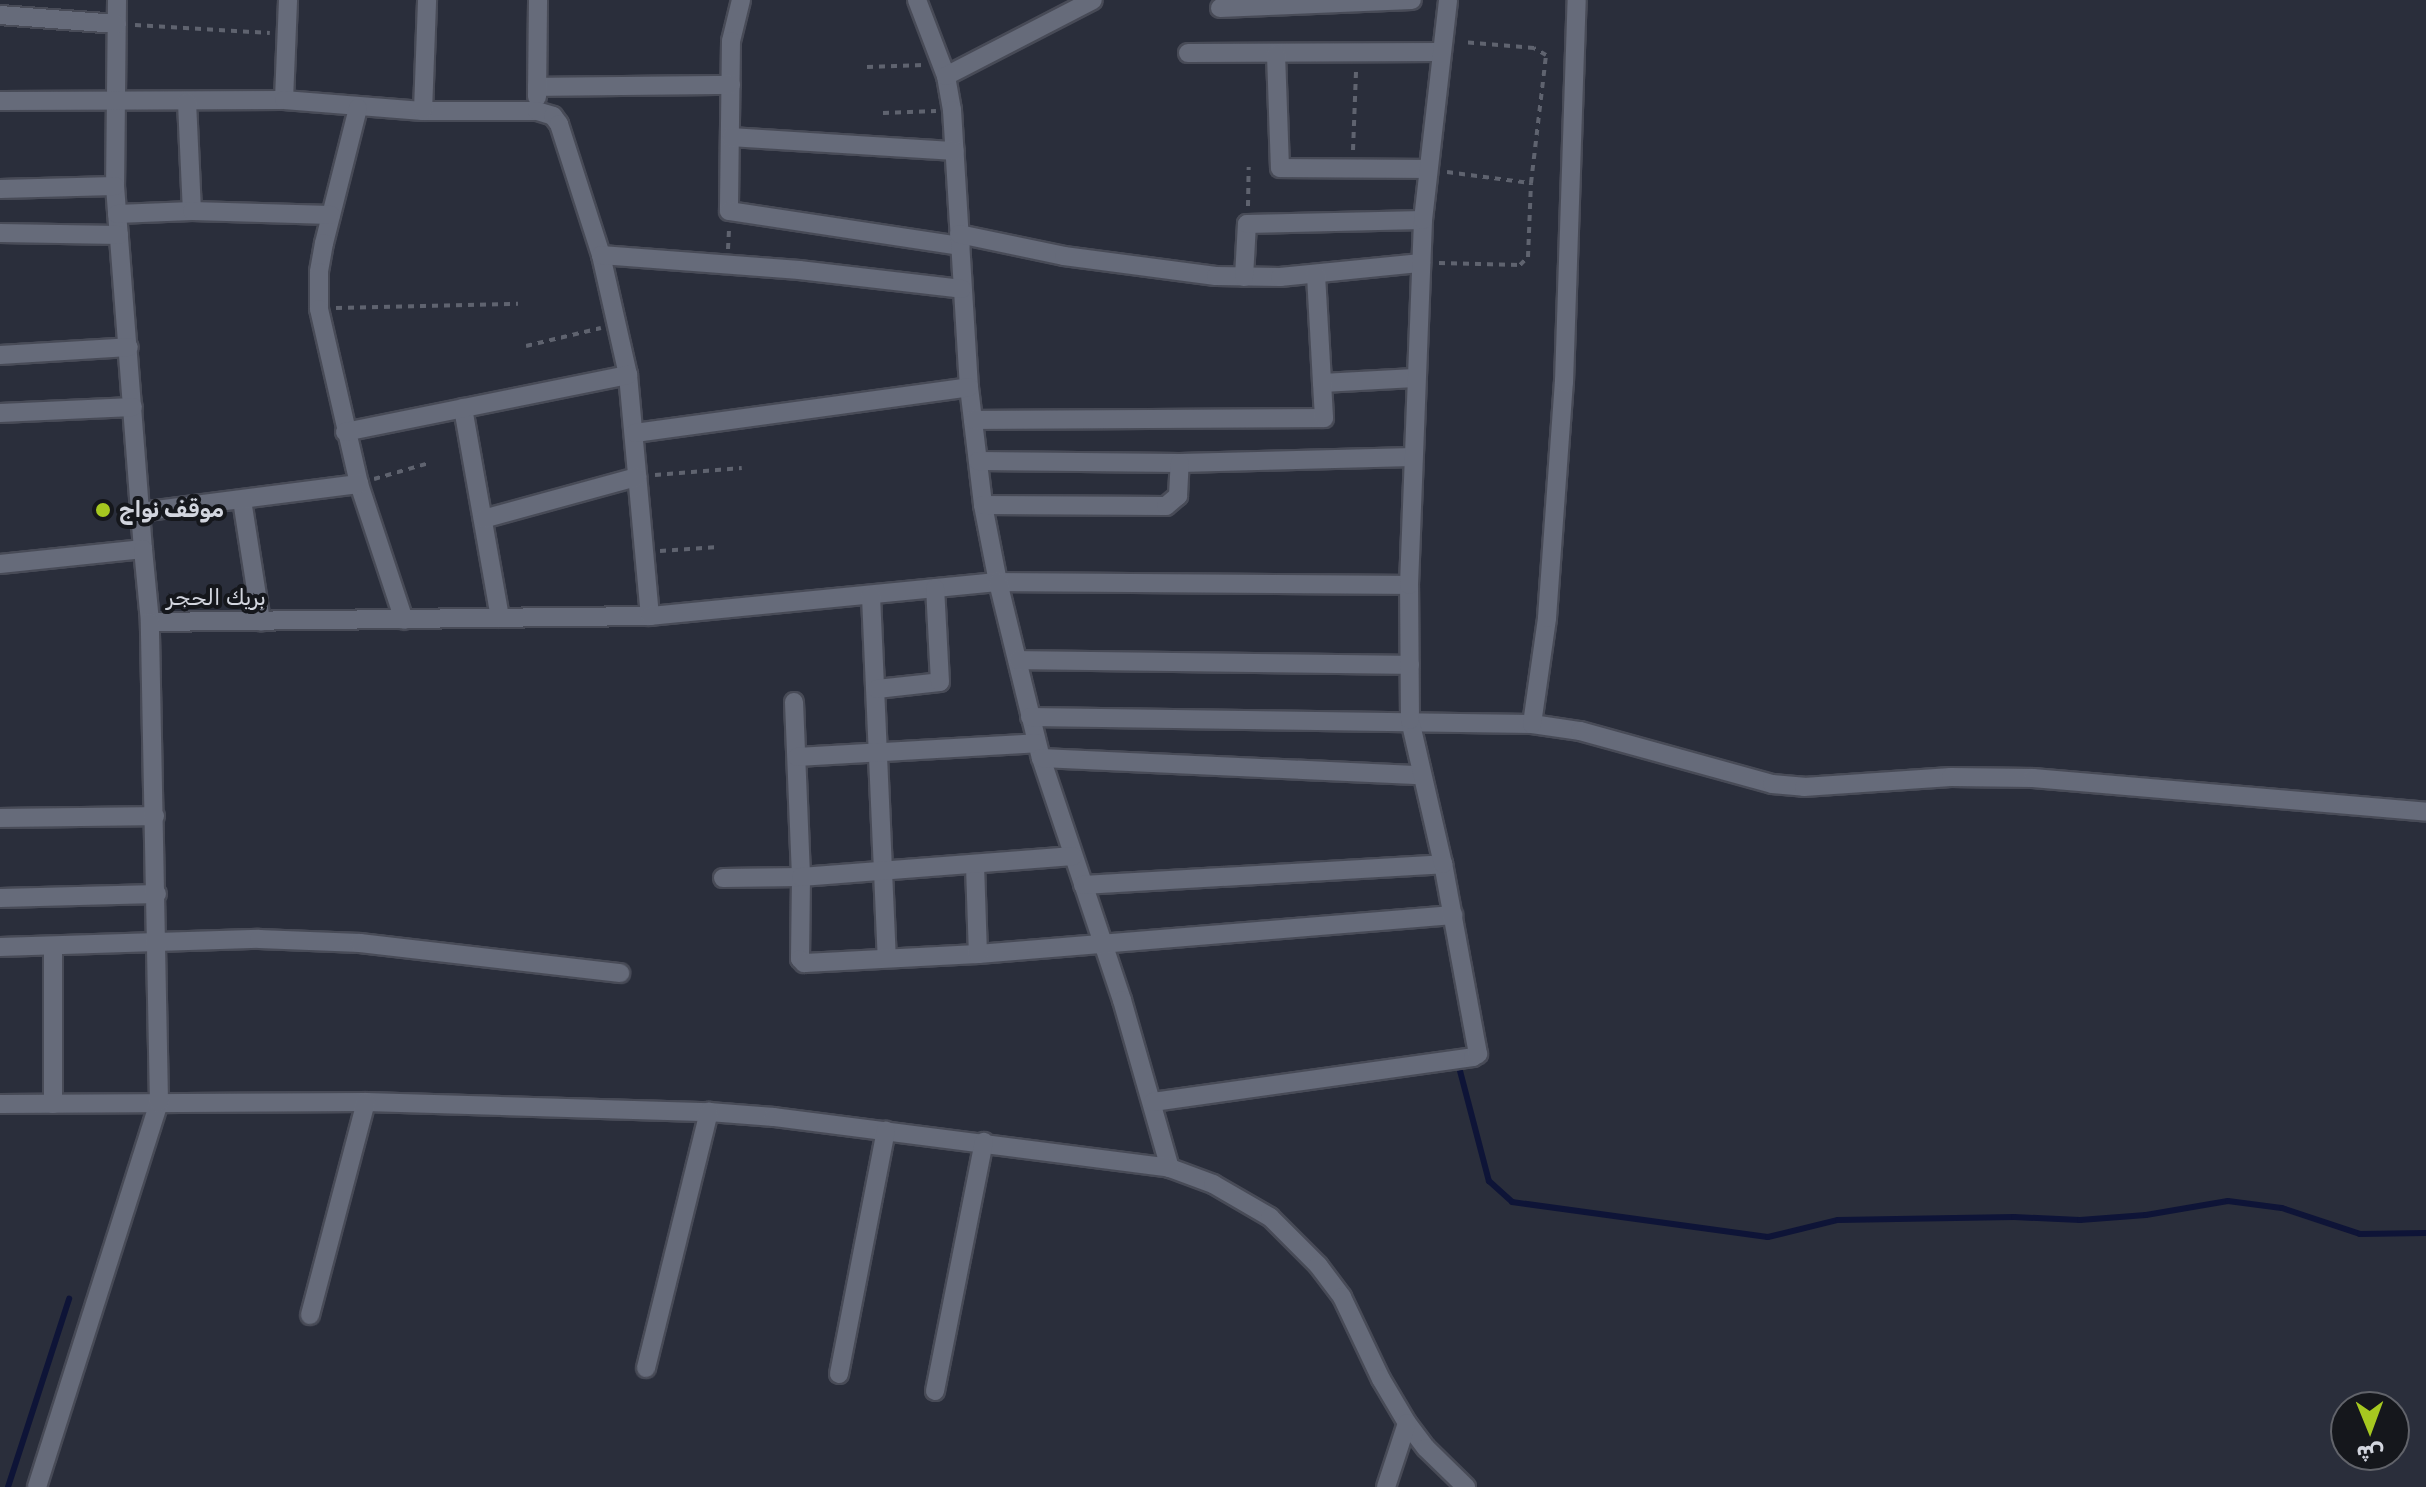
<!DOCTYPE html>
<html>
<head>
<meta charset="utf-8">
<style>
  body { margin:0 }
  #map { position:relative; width:2426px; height:1487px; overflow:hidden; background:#2a2e3b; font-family:Rubik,"Noto Naskh Arabic",sans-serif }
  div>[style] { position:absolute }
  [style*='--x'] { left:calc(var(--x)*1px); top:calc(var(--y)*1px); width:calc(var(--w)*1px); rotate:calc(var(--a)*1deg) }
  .stream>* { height:6px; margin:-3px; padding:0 3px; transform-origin:3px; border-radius:3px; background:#0e1437 }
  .path>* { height:4px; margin-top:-2px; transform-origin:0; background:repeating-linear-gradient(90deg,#5f636f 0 6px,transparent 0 12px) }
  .roads { filter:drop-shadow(2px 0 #484b57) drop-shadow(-2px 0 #484b57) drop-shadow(0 2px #484b57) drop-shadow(0 -2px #484b57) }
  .street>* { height:18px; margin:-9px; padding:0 9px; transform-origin:9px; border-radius:9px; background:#666b7a }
  .dots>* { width:22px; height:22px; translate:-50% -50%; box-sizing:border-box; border:4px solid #15171c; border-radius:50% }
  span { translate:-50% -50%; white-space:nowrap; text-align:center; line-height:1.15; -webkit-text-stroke:8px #15171c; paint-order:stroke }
  .poi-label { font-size:22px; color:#d2d5de; font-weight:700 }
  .left { translate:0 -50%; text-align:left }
  .street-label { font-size:22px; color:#d2d5de }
  .north { position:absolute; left:2330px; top:1391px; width:80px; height:80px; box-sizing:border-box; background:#15171c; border:2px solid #61636a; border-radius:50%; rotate:179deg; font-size:22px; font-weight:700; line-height:32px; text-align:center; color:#d2d5de }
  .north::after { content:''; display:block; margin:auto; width:28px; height:36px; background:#a6c820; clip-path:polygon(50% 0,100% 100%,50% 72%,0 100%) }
</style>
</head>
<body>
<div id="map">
  <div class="stream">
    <div style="--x:1459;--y:1067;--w:118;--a:75.3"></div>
    <div style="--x:1489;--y:1181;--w:31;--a:42"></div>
    <div style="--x:1512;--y:1202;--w:258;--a:7.8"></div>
    <div style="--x:1768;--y:1237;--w:72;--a:-13.7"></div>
    <div style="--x:1838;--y:1220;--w:176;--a:-1"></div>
    <div style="--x:2014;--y:1217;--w:66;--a:2.6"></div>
    <div style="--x:2080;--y:1220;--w:66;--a:-4.3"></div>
    <div style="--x:2146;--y:1215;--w:83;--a:-9.7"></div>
    <div style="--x:2228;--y:1201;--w:54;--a:7.4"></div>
    <div style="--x:2282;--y:1208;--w:82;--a:18.4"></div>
    <div style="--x:2360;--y:1234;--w:66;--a:-0.9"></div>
    <div style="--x:8;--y:1487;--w:198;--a:-72"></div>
  </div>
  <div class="path">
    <div style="--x:135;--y:25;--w:135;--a:3.4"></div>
    <div style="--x:867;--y:67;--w:57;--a:-2"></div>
    <div style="--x:883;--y:113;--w:53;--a:-2.2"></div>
    <div style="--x:1353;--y:150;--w:79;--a:-87.8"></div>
    <div style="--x:1447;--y:172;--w:85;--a:7.5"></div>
    <div style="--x:1248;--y:206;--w:39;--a:-89"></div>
    <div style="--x:728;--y:249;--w:19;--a:-87"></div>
    <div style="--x:1439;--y:263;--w:81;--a:1.4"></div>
    <div style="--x:1520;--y:265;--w:11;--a:-45"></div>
    <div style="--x:1528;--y:257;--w:74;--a:-87.7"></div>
    <div style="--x:1531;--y:183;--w:129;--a:-83.3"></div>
    <div style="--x:1546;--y:55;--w:14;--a:-150"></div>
    <div style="--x:1534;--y:48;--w:72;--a:-175.2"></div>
    <div style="--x:336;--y:308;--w:182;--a:-1.3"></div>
    <div style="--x:526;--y:346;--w:77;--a:-13.5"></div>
    <div style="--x:655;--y:475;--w:87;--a:-4.6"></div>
    <div style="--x:374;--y:479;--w:57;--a:-16.2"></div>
    <div style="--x:660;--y:551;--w:58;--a:-3.9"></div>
  </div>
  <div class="roads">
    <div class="street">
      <div style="--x:117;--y:0;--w:186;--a:90.6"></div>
      <div style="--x:115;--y:186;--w:364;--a:85.6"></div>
      <div style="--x:741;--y:0;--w:42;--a:103.7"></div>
      <div style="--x:731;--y:41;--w:170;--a:90.7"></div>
      <div style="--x:729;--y:211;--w:234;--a:8.6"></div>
      <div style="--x:917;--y:0;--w:81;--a:69.1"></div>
      <div style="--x:946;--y:76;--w:35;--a:80"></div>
      <div style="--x:952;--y:110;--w:278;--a:86.5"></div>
      <div style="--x:969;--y:387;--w:119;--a:83.2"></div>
      <div style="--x:983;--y:505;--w:78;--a:79"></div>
      <div style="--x:998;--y:582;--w:411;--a:0.4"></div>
      <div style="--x:1220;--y:8;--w:192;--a:-2.4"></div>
      <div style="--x:0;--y:15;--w:117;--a:4.4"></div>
      <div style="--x:1188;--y:53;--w:253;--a:-0.2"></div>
      <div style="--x:1276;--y:54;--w:114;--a:88"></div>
      <div style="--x:1280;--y:168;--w:146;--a:0.4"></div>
      <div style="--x:946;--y:76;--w:165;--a:-27.3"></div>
      <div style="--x:537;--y:87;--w:194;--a:-0.6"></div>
      <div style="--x:537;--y:97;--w:97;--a:-89.4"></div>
      <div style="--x:284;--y:100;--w:100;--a:-87.7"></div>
      <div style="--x:0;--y:101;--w:284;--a:-0.2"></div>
      <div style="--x:284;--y:100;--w:139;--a:4.5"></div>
      <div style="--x:423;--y:111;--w:114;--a:0"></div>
      <div style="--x:537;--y:111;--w:17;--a:17"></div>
      <div style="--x:553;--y:116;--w:10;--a:53"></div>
      <div style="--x:559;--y:124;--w:138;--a:72.2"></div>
      <div style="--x:601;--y:255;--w:123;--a:77.3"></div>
      <div style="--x:628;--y:375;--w:242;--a:84.8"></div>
      <div style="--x:187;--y:102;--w:109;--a:87.4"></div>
      <div style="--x:358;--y:108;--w:139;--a:104.1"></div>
      <div style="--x:324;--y:243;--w:29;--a:100"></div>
      <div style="--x:319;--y:272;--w:37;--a:90"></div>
      <div style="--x:319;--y:309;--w:180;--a:77.1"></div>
      <div style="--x:359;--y:484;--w:143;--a:71.7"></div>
      <div style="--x:423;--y:111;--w:111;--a:-87.9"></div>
      <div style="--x:731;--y:137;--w:224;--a:3.6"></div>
      <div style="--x:0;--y:189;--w:115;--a:-1.5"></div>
      <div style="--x:117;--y:214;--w:75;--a:-2.3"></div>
      <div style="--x:192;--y:211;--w:139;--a:1.6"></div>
      <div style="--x:0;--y:233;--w:119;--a:1"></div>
      <div style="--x:959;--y:234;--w:107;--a:11.8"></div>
      <div style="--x:1064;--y:256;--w:153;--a:7.5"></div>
      <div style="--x:1216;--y:276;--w:64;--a:0.9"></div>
      <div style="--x:1280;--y:277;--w:142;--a:-5.7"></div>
      <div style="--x:601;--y:255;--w:199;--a:4.3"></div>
      <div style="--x:799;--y:270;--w:164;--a:6.6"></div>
      <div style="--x:1244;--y:277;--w:53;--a:-86.8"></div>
      <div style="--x:1247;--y:224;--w:176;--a:-1.3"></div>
      <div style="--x:0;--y:355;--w:129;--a:-3.5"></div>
      <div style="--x:1322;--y:383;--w:93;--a:-3.1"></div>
      <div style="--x:463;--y:408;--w:213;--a:80"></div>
      <div style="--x:0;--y:413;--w:133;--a:-2.6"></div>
      <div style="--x:973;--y:420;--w:351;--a:-0.3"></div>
      <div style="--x:1324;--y:418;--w:144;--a:-93.2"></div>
      <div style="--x:345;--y:432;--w:289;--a:-11.4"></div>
      <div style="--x:635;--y:433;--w:337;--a:-7.8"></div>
      <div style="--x:978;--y:461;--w:202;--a:0.6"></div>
      <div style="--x:1180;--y:463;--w:233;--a:-1.5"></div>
      <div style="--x:242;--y:500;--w:123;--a:81.1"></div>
      <div style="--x:983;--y:505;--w:183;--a:0.3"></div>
      <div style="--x:1166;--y:506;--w:16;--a:-40"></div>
      <div style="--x:1178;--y:496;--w:33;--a:-87"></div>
      <div style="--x:140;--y:512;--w:221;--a:-7.3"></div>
      <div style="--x:483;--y:519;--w:160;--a:-15.3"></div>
      <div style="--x:0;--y:564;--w:144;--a:-6"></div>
      <div style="--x:143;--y:549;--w:73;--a:84.5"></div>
      <div style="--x:150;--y:622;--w:500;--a:-0.69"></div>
      <div style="--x:650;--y:616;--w:350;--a:-5.6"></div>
      <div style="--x:998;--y:582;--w:181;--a:76.3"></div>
      <div style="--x:1041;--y:758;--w:255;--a:71.5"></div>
      <div style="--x:1122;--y:1000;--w:175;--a:74.1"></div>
      <div style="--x:1170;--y:1168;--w:46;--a:20.4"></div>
      <div style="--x:1213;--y:1184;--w:66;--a:30.1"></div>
      <div style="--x:1270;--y:1217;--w:68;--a:45"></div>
      <div style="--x:1318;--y:1265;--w:40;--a:53"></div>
      <div style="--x:1342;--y:1297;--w:91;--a:64.6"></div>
      <div style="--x:1381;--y:1379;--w:51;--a:59.4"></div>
      <div style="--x:1407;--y:1423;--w:31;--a:53"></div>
      <div style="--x:1426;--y:1448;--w:56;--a:44.3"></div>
      <div style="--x:871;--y:596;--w:362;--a:87.5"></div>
      <div style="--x:1018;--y:660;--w:392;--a:0.7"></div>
      <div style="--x:877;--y:689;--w:63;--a:-6.3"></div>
      <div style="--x:940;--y:682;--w:94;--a:-93"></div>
      <div style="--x:794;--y:702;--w:175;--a:87.7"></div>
      <div style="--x:801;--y:877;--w:82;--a:90.7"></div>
      <div style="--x:800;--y:959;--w:6;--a:45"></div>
      <div style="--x:804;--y:963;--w:174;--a:-3"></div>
      <div style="--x:978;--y:954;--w:477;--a:-4.7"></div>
      <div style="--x:1030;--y:717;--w:502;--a:0.8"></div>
      <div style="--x:1532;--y:724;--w:49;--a:8.3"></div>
      <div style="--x:1580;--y:731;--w:199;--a:15.4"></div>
      <div style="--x:1772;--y:784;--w:32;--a:5"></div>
      <div style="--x:1804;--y:787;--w:147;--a:-3.9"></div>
      <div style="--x:1951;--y:777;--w:82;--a:0.7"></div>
      <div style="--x:2033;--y:778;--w:394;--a:4.9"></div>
      <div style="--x:1532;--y:724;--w:107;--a:-81.9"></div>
      <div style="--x:1547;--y:618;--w:237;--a:-85.9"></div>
      <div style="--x:1564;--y:382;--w:382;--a:-88.1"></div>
      <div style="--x:797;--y:757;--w:240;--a:-3.3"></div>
      <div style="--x:1041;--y:758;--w:380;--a:2.6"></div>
      <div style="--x:0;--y:818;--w:155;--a:-0.7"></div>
      <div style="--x:975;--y:865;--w:89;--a:88.1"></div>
      <div style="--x:723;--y:878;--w:78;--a:-0.7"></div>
      <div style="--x:801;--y:877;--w:273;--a:-4.4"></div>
      <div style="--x:1083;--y:885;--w:361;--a:-3.3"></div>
      <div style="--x:0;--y:898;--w:157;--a:-1.5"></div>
      <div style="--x:0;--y:947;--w:259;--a:-1.8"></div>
      <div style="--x:259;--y:939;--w:101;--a:2.3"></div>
      <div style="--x:360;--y:943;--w:262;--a:6.6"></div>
      <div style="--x:1153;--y:1102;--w:323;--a:-8"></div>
      <div style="--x:1473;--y:1057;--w:6;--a:-31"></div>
      <div style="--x:1478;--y:1054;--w:193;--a:-100.4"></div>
      <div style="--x:1443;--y:864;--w:148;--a:-102.9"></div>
      <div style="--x:1410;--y:720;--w:135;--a:-90.4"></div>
      <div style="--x:1409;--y:585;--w:365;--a:-87.8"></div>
      <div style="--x:1423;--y:220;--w:221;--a:-83.5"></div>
      <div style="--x:0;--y:1104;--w:366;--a:-0.3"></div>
      <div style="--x:366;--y:1102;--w:343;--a:1.7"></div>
      <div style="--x:709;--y:1112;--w:65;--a:4.4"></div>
      <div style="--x:774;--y:1117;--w:399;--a:7.3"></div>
      <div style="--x:53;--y:1104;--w:158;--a:-90"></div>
      <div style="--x:310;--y:1315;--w:220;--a:-75.3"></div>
      <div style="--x:646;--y:1368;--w:264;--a:-76.2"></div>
      <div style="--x:839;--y:1374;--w:248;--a:-79.1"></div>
      <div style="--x:935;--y:1391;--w:254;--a:-78.9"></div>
      <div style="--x:37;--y:1487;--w:404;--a:-72.4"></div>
      <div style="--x:159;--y:1102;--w:480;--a:-91.1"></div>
      <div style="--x:1386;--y:1487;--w:67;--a:-71.8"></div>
    </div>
  </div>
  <div class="dots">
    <div style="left:103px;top:510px;background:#a6c820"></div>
  </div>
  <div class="poi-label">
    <span class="left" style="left:119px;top:510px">موقف نواج</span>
  </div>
  <div class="street-label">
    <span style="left:216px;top:598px">بريك الحجر</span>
  </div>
  <div class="north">ش</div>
</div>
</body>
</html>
